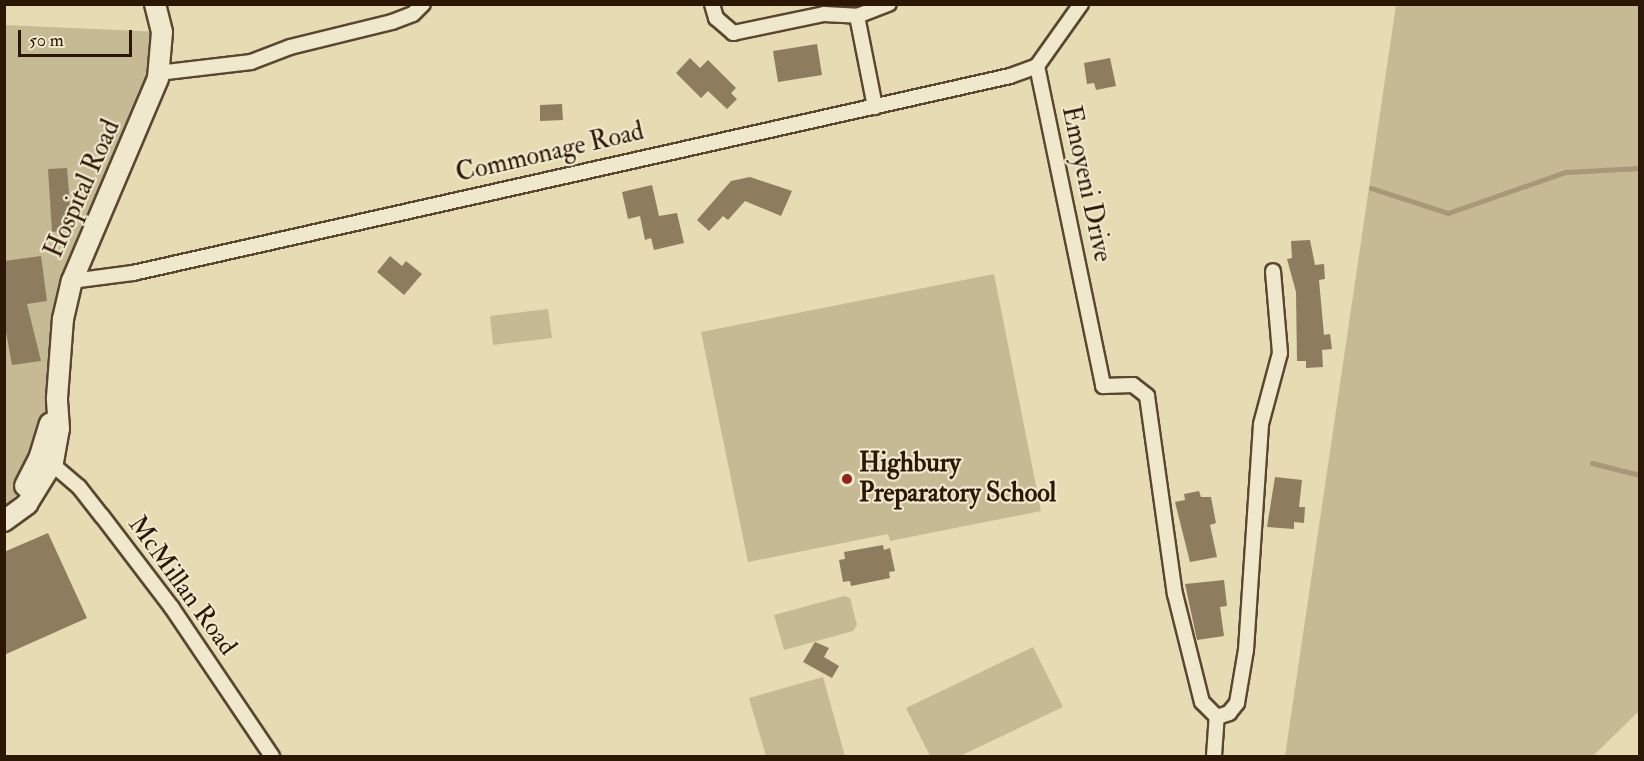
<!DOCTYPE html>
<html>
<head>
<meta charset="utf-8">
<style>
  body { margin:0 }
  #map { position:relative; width:1644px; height:761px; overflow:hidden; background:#e6dbb2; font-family:"IM FELL Double Pica",serif }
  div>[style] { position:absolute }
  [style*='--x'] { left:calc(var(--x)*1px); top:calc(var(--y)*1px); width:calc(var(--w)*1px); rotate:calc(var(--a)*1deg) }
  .green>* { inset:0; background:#c6ba94 }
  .stream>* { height:4.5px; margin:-2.25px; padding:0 2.25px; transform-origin:2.25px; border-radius:2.25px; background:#a79877 }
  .building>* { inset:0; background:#8d7c5e }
  .roads { filter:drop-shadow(2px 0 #5a4730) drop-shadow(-2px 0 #5a4730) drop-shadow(0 2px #5a4730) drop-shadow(0 -2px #5a4730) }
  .street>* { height:14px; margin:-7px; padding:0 7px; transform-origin:7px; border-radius:7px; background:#efe8cd }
  .secondary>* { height:20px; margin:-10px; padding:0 10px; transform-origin:10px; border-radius:10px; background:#efe8cd }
  .dots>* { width:16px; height:16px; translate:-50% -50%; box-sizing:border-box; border:3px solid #efe8cd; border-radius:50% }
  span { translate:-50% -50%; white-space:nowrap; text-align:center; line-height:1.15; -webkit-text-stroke:4.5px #efe8cd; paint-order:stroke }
  .street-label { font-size:26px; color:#2c1604 }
  .poi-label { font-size:26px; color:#2c1604; font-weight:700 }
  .left { translate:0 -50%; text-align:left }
  .frame { position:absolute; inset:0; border:6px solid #2c1604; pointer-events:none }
  .scale { position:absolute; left:18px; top:30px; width:114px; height:27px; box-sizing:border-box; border:3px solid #2c1604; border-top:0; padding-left:8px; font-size:18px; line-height:21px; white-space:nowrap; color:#2c1604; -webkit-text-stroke:4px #efe8cd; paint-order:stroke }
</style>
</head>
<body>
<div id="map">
  <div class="green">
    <div style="clip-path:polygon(1396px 5px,1639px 5px,1639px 711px,1593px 756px,1285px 756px)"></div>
    <div style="clip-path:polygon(5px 25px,162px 32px,161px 54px,72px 281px,57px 398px,26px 484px,5px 507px)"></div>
    <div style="clip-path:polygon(994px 274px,1041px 511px,890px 541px,888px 534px,748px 562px,701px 332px)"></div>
    <div style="clip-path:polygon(548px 309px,552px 338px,493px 345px,490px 316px)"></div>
    <div style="clip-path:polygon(844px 596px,850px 598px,857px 625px,853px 631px,784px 650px,774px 615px)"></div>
    <div style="clip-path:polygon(1033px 647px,1063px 707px,960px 756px,930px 756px,906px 708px)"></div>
    <div style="clip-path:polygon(823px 677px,845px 756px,766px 756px,749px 698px)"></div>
  </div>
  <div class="stream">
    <div style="--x:1371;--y:188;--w:81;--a:18"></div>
    <div style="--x:1448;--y:213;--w:125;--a:-19.2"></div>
    <div style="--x:1566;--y:172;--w:74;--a:-3.1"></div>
    <div style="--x:1592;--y:463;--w:49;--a:14"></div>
  </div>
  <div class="building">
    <div style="clip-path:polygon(817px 44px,822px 75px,778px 82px,773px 51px)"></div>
    <div style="clip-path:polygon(690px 58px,700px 68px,708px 60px,736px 88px,731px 93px,737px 99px,727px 109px,708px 91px,701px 98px,676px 73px)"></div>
    <div style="clip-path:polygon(1110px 58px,1116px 86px,1096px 90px,1094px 83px,1087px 84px,1084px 63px)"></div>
    <div style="clip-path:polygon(562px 104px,563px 120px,540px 121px,540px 105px)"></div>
    <div style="clip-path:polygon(67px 168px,72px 230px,52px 232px,48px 169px)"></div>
    <div style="clip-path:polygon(750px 177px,792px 191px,781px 216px,745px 201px,728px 220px,723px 216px,709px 231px,697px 220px,731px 181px)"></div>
    <div style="clip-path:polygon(652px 185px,659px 216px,677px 213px,684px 243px,654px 250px,651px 238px,645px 240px,640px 216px,628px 219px,622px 192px)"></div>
    <div style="clip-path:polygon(1310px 240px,1315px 265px,1324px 264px,1325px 279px,1319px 280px,1324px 335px,1330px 334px,1332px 349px,1322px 350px,1323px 367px,1306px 368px,1306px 361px,1297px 361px,1296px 292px,1287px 259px,1292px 258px,1291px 241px)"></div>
    <div style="clip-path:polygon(41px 256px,47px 301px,27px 304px,41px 361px,12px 365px,6px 332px,4px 261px)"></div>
    <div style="clip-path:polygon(390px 256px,402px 266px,406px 261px,422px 274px,404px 295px,377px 272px)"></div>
    <div style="clip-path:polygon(1275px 477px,1302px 480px,1299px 507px,1305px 507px,1304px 523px,1294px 522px,1294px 529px,1267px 527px)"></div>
    <div style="clip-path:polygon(1199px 491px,1201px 497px,1211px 497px,1216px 523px,1210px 525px,1217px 557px,1190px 562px,1175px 502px,1185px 500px,1184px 494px)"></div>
    <div style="clip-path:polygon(48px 533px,87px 618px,4px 655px,4px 552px)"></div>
    <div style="clip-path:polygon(883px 545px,884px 550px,890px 548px,895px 571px,889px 572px,890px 578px,851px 586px,850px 581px,843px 582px,839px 560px,845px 559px,844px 552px)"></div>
    <div style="clip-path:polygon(1224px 580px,1227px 606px,1220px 607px,1224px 636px,1197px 640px,1185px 584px)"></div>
    <div style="clip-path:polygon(815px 642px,829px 648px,824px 657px,839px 666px,832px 678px,803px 662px)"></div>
  </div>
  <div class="roads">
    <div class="street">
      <div style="--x:712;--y:4;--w:15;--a:74"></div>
      <div style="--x:716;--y:18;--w:23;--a:41"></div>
      <div style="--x:733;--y:33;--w:93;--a:-11.8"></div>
      <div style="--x:824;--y:14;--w:33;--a:3"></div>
      <div style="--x:857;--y:16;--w:93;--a:78.8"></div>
      <div style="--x:857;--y:16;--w:34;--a:-21"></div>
      <div style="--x:1037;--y:66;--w:327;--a:78.3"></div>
      <div style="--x:1103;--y:386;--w:30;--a:-2"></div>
      <div style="--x:1133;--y:385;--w:18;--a:38"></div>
      <div style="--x:1147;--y:396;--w:200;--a:82"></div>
      <div style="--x:1175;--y:594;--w:111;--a:76"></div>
      <div style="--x:1202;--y:702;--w:21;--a:45"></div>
      <div style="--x:1217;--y:717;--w:13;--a:-18"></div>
      <div style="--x:1229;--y:713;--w:13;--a:-51"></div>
      <div style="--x:1237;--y:703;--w:54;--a:-80.4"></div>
      <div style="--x:1246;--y:650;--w:226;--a:-86.2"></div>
      <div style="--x:1261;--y:424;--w:73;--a:-75"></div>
      <div style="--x:1280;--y:353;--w:82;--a:-94.9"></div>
      <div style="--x:158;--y:73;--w:94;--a:-6.7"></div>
      <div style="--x:251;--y:62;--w:42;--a:-21"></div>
      <div style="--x:290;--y:47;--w:105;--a:-13.8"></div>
      <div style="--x:392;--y:22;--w:22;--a:-21"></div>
      <div style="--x:413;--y:14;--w:14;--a:-45"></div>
      <div style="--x:72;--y:281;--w:62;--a:-7.5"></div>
      <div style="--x:133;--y:273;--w:899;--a:-12.66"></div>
      <div style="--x:1010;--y:76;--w:29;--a:-20"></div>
      <div style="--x:1037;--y:66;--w:76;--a:-54.6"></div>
      <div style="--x:45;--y:458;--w:45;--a:40.5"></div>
      <div style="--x:79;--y:487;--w:37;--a:52"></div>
      <div style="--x:102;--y:516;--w:116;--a:52.7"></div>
      <div style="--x:172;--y:608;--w:179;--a:56"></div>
      <div style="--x:1214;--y:756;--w:39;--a:-86"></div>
    </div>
    <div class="secondary">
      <div style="--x:25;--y:486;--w:34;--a:-63"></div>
      <div style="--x:40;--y:456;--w:34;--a:-73"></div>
      <div style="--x:4;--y:521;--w:29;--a:-36"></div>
      <div style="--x:27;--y:504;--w:49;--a:-58.2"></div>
      <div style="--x:53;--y:462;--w:34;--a:-80"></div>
      <div style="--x:59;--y:429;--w:31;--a:-94"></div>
      <div style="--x:57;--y:398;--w:79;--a:-85.7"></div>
      <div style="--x:63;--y:319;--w:39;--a:-77"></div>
      <div style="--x:72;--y:281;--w:220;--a:-67"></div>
      <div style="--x:158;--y:78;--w:46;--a:-85"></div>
      <div style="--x:162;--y:32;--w:29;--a:-104"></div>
    </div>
  </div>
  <div class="dots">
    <div style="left:847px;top:479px;background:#8f2418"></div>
  </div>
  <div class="street-label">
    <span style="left:550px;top:153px;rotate:-13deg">Commonage Road</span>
    <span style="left:1086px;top:184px;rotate:78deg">Emoyeni Drive</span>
    <span style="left:83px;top:189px;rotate:-66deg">Hospital Road</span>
    <span style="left:182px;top:586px;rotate:54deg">McMillan Road</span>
  </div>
  <div class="poi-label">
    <span class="left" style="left:859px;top:479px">Highbury<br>Preparatory School</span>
  </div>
  <div class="frame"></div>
  <div class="scale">50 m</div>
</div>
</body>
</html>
